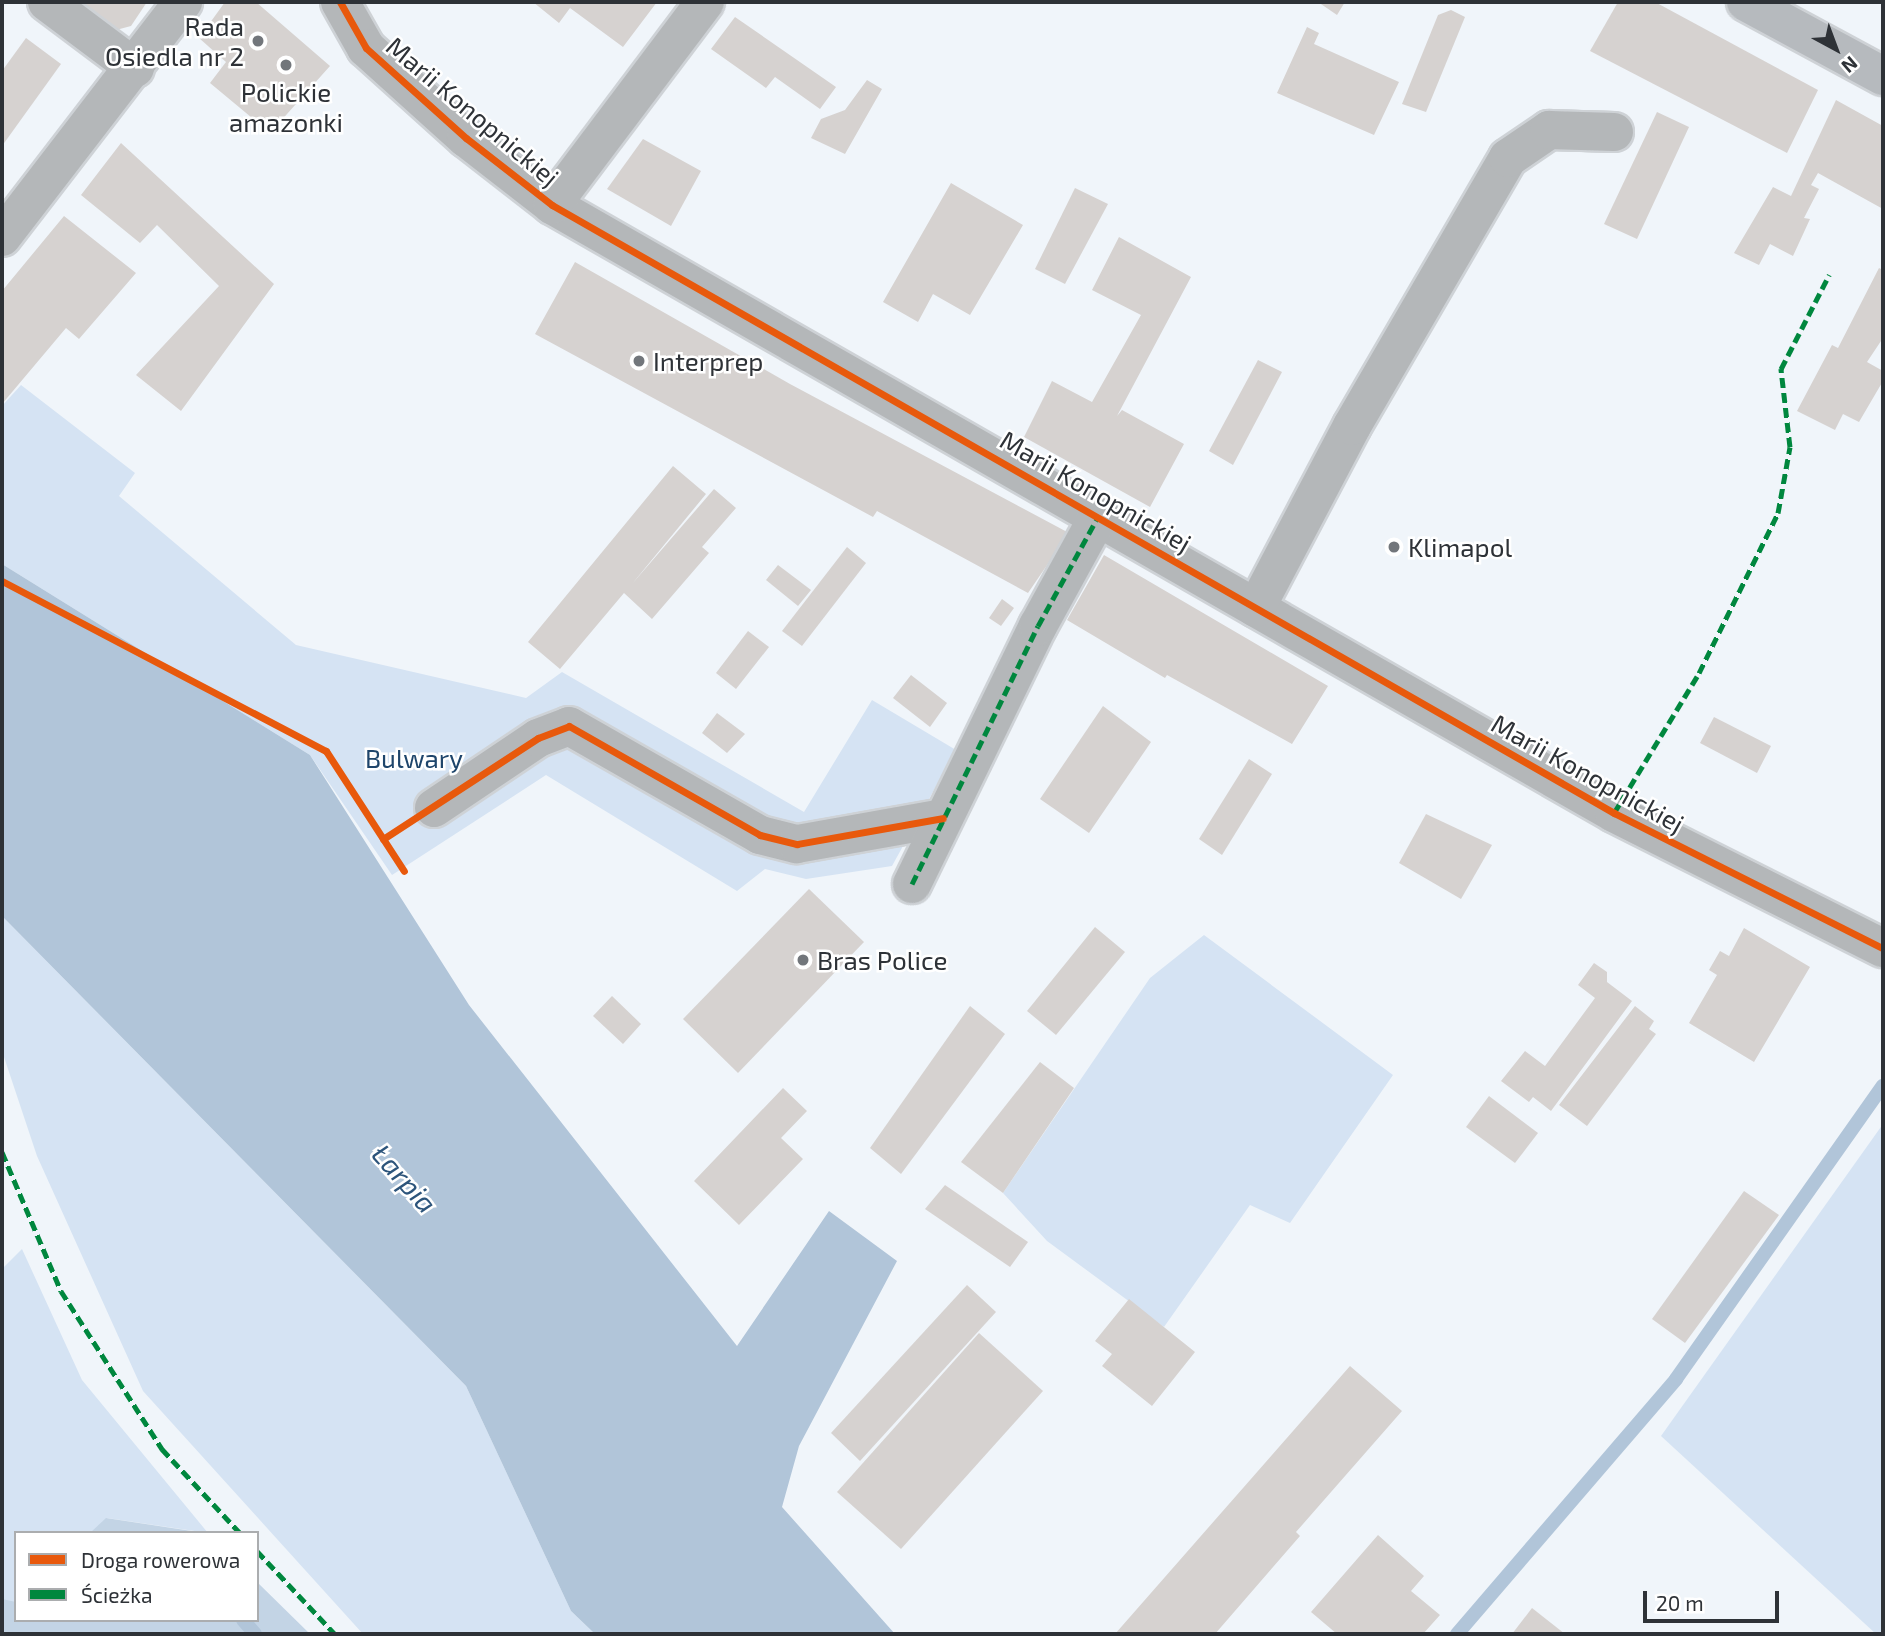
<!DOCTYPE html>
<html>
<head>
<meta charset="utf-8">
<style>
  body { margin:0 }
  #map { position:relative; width:1885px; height:1636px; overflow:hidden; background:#f0f5fa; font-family:"Exo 2",sans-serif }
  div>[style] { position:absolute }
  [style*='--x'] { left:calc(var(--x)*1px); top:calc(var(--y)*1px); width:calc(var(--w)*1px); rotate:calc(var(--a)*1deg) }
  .green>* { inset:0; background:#d5e3f3 }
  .forest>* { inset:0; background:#c3d4e5 }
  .water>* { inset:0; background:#b1c5d9 }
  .stream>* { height:14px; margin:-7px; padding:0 7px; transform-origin:7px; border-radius:7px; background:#b1c5d9 }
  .building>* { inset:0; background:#d6d2d0 }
  .roads { filter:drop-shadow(2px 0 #ced2d6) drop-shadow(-2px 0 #ced2d6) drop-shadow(0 2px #ced2d6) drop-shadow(0 -2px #ced2d6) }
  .minor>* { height:38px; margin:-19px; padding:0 19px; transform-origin:19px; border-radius:19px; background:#b4b7b9 }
  .major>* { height:38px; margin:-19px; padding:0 19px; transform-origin:19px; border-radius:19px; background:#b6babe }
  .quiet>* { height:5px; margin-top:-2.5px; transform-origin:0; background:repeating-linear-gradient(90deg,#00873e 0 10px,transparent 0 15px) }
  .cycleway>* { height:7px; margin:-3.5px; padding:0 3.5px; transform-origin:3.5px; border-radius:3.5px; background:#e8590c }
  .dots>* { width:19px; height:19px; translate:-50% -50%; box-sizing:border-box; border:4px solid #fff; border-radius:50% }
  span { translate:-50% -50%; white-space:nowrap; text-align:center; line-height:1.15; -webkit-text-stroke:5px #fff; paint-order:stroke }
  .poi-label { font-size:26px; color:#2e3237 }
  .right { translate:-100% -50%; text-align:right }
  .left { translate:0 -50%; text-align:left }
  .street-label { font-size:26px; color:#2e3237 }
  .park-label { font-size:26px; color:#1e456b }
  .water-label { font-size:28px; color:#2c547b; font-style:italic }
  .frame { position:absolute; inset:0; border:4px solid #2e3237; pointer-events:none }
  .legend { position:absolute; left:14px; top:1531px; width:245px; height:91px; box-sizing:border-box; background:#fff; border:2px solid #abadaf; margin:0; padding:9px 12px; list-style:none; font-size:21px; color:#2e3237 }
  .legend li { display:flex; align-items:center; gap:14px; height:35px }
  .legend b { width:35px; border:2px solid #abadaf }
  .north { position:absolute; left:1801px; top:14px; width:70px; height:70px; -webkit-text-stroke:5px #fff; paint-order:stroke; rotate:139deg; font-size:19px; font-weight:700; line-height:28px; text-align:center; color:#2e3237 }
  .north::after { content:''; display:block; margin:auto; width:24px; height:32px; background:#2e3237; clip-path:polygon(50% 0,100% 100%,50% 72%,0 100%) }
  .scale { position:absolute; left:1643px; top:1591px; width:136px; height:32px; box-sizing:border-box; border:4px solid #2e3237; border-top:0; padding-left:9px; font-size:21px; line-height:24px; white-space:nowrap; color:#2e3237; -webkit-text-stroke:5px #fff; paint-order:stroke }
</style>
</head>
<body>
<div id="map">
  <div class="green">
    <div style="clip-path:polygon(21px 385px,135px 473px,119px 496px,296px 645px,526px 698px,562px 672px,804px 812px,872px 700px,956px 750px,892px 866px,806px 879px,765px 869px,737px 891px,546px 775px,392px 875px,310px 755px,2px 564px,2px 406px)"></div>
    <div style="clip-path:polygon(2px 916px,466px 1386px,571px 1611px,595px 1634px,363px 1634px,143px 1391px,37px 1156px,2px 1051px)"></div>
    <div style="clip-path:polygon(1204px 935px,1393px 1075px,1290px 1223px,1250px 1205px,1164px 1327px,1047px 1241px,1003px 1193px,1150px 978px)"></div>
    <div style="clip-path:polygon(1883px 1124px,1883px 1634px,1876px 1634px,1661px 1436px)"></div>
    <div style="clip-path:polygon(22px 1249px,82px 1380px,208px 1533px,107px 1518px,110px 1533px,16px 1533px,16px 1620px,2px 1634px,2px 1269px)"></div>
  </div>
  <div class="forest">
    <div style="clip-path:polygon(106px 1518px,205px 1533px,90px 1533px)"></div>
    <div style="clip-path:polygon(257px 1582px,310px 1634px,2px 1634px,2px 1599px,16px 1602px,16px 1620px,257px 1620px)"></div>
  </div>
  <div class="water">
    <div style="clip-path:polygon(2px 564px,310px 755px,469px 1005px,737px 1346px,829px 1211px,897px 1261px,799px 1446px,782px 1507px,895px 1634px,595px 1634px,571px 1611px,466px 1386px,2px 916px)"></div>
  </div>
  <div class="stream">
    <div style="--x:243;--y:1620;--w:18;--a:49"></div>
    <div style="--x:1457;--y:1634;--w:336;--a:-49.3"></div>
    <div style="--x:1676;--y:1379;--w:359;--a:-54.8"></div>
  </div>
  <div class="building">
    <div style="clip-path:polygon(73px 2px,147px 2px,131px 26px,116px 30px)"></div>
    <div style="clip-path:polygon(225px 2px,256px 2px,330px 66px,270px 133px,210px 83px,226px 62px,199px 38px)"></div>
    <div style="clip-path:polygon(533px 2px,568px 3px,657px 2px,623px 47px,570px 8px,559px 23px)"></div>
    <div style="clip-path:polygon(1318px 2px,1345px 2px,1337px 15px)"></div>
    <div style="clip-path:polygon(1618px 2px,1655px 2px,1818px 90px,1787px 153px,1590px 51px)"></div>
    <div style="clip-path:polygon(1451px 10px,1465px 17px,1426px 112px,1402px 104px,1438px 15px)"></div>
    <div style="clip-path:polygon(735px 17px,836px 87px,820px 109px,775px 77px,766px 88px,711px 49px)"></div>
    <div style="clip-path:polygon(1307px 27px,1319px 33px,1314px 44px,1399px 82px,1374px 135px,1277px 93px)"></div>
    <div style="clip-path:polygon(26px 38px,61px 64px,2px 146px,2px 71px)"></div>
    <div style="clip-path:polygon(867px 80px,882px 89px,845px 154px,811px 138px,821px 119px,845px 110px)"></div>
    <div style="clip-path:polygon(1836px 100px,1883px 126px,1883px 209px,1818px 173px,1811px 185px,1819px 189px,1804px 218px,1810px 219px,1793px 256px,1770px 244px,1759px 265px,1734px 253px,1773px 187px,1791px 196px)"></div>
    <div style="clip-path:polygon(1657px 112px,1689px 127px,1637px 239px,1604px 224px)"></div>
    <div style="clip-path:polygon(643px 139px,701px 171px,671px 226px,607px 189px)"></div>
    <div style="clip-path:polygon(121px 143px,274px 284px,181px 411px,136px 375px,219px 286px,157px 225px,140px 243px,81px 195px)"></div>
    <div style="clip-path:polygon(951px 183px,1023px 225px,970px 315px,933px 294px,918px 322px,883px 302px)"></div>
    <div style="clip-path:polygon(1075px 188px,1108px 204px,1065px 284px,1035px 269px)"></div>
    <div style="clip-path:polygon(64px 216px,136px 273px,79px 339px,66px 328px,2px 404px,2px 291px)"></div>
    <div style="clip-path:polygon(1119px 237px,1191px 277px,1117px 416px,1122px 410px,1184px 444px,1150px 507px,1024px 437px,1052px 381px,1092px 402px,1141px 315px,1092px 290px)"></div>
    <div style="clip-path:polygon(575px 262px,790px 384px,1069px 533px,1028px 593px,877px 511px,873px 517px,535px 334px)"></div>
    <div style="clip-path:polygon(1879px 268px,1883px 270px,1883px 338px,1867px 362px,1883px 371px,1883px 381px,1859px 422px,1843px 414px,1835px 430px,1797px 411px,1832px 345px,1838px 348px)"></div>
    <div style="clip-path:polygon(1258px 360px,1282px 372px,1233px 465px,1209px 451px)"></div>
    <div style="clip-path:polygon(673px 466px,706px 494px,632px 584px,714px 489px,736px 508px,702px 547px,709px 553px,652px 619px,624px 593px,560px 669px,528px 642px)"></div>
    <div style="clip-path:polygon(847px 547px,866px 563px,802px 646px,782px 631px)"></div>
    <div style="clip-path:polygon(1104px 555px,1328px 686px,1292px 744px,1167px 675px,1165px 678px,1067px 620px)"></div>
    <div style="clip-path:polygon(778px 565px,811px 590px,798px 606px,766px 580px)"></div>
    <div style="clip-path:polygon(1002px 599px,1014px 608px,1001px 626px,989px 618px)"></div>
    <div style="clip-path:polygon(748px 631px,769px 647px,736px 689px,716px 673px)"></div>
    <div style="clip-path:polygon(911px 675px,947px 703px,930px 727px,893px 698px)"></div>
    <div style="clip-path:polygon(1103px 706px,1151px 742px,1089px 833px,1040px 799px)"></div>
    <div style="clip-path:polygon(717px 713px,745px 734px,727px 753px,702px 733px)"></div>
    <div style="clip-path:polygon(1714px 717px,1771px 746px,1757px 773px,1700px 743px)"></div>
    <div style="clip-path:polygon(1249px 759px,1272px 774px,1222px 855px,1199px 839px)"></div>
    <div style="clip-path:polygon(1426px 814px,1492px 845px,1461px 899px,1399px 863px)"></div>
    <div style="clip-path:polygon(809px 889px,864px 942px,738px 1073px,683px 1019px)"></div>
    <div style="clip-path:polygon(1095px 927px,1125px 952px,1056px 1035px,1027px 1011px)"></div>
    <div style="clip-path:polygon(1744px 928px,1810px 967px,1754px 1062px,1689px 1023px,1717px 975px,1709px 970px,1720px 951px,1729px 956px)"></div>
    <div style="clip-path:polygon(1594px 963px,1607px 972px,1607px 982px,1632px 1001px,1551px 1111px,1533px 1097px,1529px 1102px,1501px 1081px,1525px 1051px,1545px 1066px,1595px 998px,1578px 985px)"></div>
    <div style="clip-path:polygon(612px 996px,641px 1024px,623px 1044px,593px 1016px)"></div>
    <div style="clip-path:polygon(970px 1006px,1005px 1034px,901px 1174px,870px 1148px)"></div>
    <div style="clip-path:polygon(1635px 1006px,1654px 1021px,1649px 1029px,1656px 1034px,1587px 1126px,1559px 1105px)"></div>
    <div style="clip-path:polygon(1040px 1062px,1074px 1088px,1003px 1193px,961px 1162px)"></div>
    <div style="clip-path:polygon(783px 1088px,807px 1111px,781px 1138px,803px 1159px,739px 1225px,694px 1181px)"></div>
    <div style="clip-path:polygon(1489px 1096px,1538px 1133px,1515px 1163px,1466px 1127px)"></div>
    <div style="clip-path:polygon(945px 1185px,1028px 1242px,1010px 1267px,925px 1209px)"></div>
    <div style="clip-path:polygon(1744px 1191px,1779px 1215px,1685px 1343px,1652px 1319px)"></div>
    <div style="clip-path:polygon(967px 1285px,996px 1312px,860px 1461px,831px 1433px)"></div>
    <div style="clip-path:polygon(1129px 1299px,1195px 1352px,1152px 1406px,1102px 1366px,1112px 1354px,1095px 1341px)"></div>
    <div style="clip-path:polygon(979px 1333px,1043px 1391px,901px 1549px,837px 1492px)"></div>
    <div style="clip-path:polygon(1350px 1366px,1402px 1411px,1296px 1532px,1300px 1536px,1215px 1634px,1115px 1634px)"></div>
    <div style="clip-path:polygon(1378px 1535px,1424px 1576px,1411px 1591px,1440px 1615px,1423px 1634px,1337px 1634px,1311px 1612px)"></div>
    <div style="clip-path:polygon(1532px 1608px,1565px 1634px,1512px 1634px)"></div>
  </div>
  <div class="roads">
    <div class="minor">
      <div style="--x:47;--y:2;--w:110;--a:36.9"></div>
      <div style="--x:340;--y:2;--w:53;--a:60.5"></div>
      <div style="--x:366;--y:48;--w:135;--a:42"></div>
      <div style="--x:466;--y:138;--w:109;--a:37.9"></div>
      <div style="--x:552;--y:205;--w:1224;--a:29.79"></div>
      <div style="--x:1614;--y:813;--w:301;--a:26.7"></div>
      <div style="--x:552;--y:205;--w:254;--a:-53"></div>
      <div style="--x:2;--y:237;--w:297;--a:-52.4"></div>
      <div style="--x:1256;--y:608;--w:206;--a:-62.2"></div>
      <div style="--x:1352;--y:426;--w:310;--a:-59.8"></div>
      <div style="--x:1508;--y:158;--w:50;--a:-34.3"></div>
      <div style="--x:1549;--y:130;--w:65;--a:1.8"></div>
      <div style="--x:434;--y:808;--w:125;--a:-33.9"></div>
      <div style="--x:538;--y:738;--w:33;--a:-21"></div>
      <div style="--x:569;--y:726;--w:220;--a:29.7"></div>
      <div style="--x:760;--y:835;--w:38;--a:14"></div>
      <div style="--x:797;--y:844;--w:148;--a:-10.1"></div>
      <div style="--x:912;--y:884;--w:287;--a:-64"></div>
      <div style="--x:1038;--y:626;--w:124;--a:-61.2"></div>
    </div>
    <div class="major">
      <div style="--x:1746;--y:2;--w:156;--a:28.4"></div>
    </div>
  </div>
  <div class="quiet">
    <div style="--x:1614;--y:813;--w:164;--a:-58.7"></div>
    <div style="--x:1699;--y:673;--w:178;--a:-63.7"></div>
    <div style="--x:1778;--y:513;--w:67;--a:-79.7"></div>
    <div style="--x:1790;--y:447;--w:79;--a:-96.6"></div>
    <div style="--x:1781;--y:369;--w:106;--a:-62.9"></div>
    <div style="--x:912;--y:884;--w:287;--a:-64"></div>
    <div style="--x:1038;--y:626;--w:124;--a:-61.2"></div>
    <div style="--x:2;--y:1152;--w:151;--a:67"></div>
    <div style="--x:61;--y:1291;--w:188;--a:57.4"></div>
    <div style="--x:162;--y:1449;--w:115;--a:47.1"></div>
    <div style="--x:257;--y:1551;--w:114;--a:46.8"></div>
  </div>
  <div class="cycleway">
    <div style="--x:340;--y:2;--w:53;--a:60.5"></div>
    <div style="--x:366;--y:48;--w:135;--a:42"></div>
    <div style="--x:466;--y:138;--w:109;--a:37.9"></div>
    <div style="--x:552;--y:205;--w:1224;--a:29.79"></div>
    <div style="--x:1614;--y:813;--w:301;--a:26.7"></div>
    <div style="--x:2;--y:581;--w:366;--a:27.7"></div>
    <div style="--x:326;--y:751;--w:143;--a:57"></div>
    <div style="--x:383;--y:839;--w:185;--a:-33.1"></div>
    <div style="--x:538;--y:738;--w:33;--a:-21"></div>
    <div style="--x:569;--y:726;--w:220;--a:29.7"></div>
    <div style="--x:760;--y:835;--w:38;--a:14"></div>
    <div style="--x:797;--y:844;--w:148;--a:-10.1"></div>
  </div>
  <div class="dots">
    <div style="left:258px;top:41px;background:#72767b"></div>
    <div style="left:286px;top:65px;background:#72767b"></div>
    <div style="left:639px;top:361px;background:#72767b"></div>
    <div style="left:1394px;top:547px;background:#72767b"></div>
    <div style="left:803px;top:960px;background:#72767b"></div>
  </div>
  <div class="poi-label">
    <span class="right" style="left:244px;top:41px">Rada<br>Osiedla nr 2</span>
    <span style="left:286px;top:107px">Polickie<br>amazonki</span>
    <span class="left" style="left:653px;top:361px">Interprep</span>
    <span class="left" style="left:1408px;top:547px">Klimapol</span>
    <span class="left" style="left:817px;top:960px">Bras Police</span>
  </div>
  <div class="street-label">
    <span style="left:473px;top:111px;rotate:40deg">Marii Konopnickiej</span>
    <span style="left:1096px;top:491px;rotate:30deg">Marii Konopnickiej</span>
    <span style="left:1588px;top:773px;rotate:29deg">Marii Konopnickiej</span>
  </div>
  <div class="park-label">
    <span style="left:414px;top:758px">Bulwary</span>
  </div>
  <div class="water-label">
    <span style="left:405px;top:1178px;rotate:48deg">Łarpia</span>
  </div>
  <div class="frame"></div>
  <ul class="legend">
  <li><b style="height:9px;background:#e8590c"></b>Droga rowerowa</li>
  <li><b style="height:9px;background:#00873e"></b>Ścieżka</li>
  </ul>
  <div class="north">N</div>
  <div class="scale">20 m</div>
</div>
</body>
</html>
